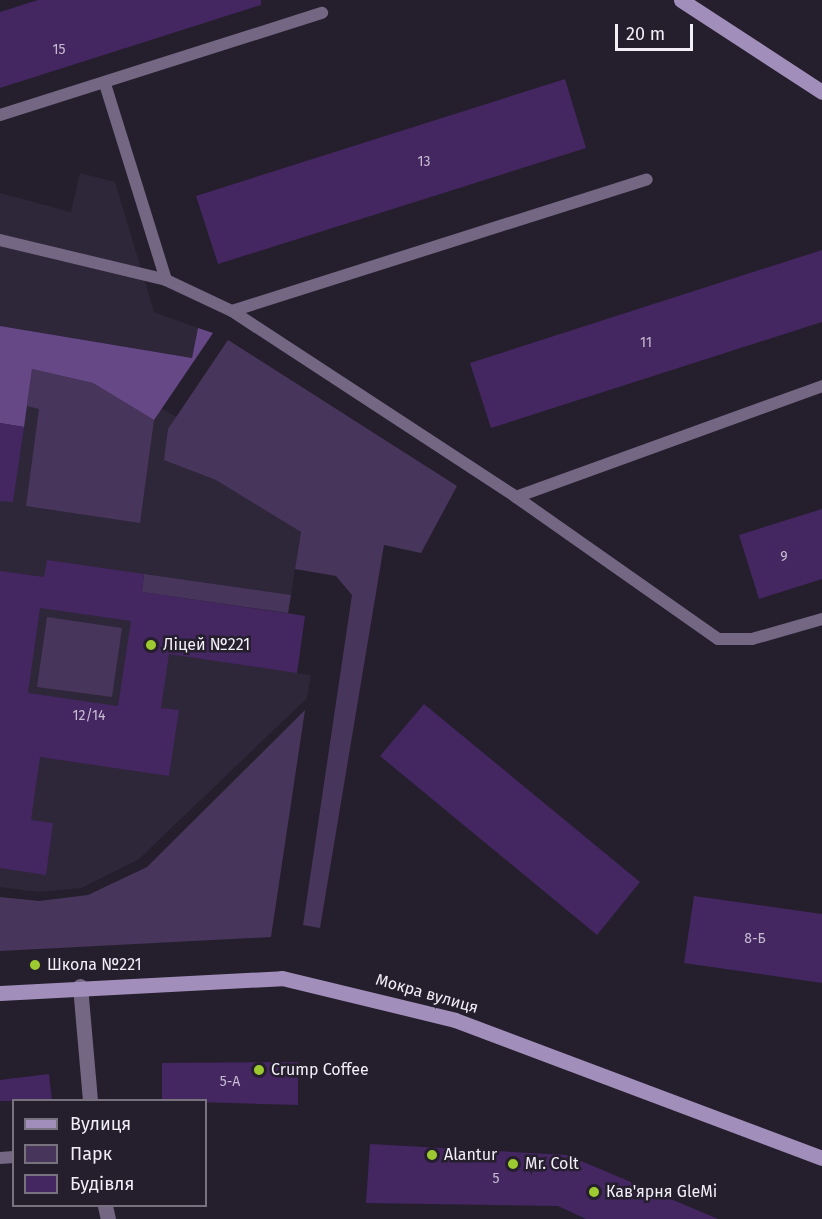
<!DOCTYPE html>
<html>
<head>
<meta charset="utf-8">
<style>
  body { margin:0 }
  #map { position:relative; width:822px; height:1219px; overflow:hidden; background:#251f2d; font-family:"Fira Sans",sans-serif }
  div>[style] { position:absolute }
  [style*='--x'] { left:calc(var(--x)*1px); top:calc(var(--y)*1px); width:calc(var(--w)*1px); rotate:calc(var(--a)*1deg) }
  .built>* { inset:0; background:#2e2639 }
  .green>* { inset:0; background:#47355b }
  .forest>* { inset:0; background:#664886 }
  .building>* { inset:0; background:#442661 }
  .lane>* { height:12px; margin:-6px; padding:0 6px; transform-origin:6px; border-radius:6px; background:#746783 }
  .street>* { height:15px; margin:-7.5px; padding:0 7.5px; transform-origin:7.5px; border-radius:7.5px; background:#746783 }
  .secondary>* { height:15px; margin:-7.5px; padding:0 7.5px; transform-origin:7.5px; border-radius:7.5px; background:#a28ebb }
  .dots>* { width:16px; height:16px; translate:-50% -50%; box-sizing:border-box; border:3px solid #251f2d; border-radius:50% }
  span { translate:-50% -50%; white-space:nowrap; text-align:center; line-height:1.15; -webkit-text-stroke:5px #251f2d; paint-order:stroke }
  .number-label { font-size:14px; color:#c6bcd2 }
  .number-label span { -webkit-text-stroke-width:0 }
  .poi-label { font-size:16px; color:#f2eef8 }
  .left { translate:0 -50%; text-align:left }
  .street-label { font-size:16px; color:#f2eef8 }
  .legend { position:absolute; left:12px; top:1099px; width:195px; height:108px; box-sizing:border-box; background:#251f2d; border:2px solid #77727e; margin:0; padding:8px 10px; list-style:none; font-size:18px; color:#f2eef8 }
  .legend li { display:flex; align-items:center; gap:12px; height:30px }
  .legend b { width:30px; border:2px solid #77727e }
  .scale { position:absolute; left:615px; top:24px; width:78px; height:27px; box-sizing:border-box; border:3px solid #f2eef8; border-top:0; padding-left:8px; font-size:18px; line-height:21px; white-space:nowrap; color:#f2eef8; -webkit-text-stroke:4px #251f2d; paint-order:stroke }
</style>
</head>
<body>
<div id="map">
  <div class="built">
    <div style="clip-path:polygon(80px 173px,115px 182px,154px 312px,198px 328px,192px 358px,0 326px,0 193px,71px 212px)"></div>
    <div style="clip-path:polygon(0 344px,90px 370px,234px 448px,301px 532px,288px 613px,305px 616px,297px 673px,311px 675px,307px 698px,139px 859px,81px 888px,39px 892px,0 887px)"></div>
  </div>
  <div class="green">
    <div style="clip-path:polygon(228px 340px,457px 486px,421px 553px,384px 545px,320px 928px,303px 925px,352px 595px,336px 576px,295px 569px,301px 532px,216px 480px,164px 460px,168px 429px)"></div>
    <div style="clip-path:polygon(32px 369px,93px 383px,154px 420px,140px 523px,26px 506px,39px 409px,27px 406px)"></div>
    <div style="clip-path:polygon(144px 574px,291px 595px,288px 613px,142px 592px)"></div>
    <div style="clip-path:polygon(47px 617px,122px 628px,112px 697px,37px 687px)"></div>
    <div style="clip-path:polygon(305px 710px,271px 937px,0 951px,0 897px,39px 901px,88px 895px,147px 867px)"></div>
  </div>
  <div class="forest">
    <div style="clip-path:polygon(0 326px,192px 358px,198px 328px,213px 333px,154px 420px,93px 383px,32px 369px,24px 427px,0 423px)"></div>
  </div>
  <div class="building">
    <div style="clip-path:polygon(38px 0,261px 0,261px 5px,0 88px,0 12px)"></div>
    <div style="clip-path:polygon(565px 79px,586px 148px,218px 264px,196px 196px)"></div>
    <div style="clip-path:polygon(822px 250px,822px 322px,491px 428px,470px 363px)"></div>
    <div style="clip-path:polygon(0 423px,24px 427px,13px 502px,0 501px)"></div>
    <div style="clip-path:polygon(822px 509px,822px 579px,759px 599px,739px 535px)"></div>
    <div style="clip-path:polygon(evenodd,47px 560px,144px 574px,142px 592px,305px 616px,297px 673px,169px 654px,161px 708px,179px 710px,169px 776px,40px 757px,31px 820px,53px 823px,46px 875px,0 868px,0 571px,44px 577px,47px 560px,40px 608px,131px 621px,118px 706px,28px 693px,40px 608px)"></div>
    <div style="clip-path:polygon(424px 704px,640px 882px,597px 935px,380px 756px)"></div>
    <div style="clip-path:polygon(694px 896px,822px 914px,822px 983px,684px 963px)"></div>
    <div style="clip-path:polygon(298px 1062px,298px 1105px,162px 1101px,162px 1063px)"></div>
    <div style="clip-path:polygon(49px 1074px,52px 1101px,0 1101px,0 1080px)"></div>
    <div style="clip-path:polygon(370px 1144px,567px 1155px,718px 1219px,586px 1219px,558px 1206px,366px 1203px)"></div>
  </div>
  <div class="lane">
    <div style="--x:105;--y:84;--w:205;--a:72.7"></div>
    <div style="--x:0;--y:115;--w:338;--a:-17.6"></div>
    <div style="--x:0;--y:240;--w:171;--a:13.5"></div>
    <div style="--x:166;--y:280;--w:73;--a:25.2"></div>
    <div style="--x:232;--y:311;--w:339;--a:33.2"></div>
    <div style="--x:516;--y:497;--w:247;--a:35.1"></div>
    <div style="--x:718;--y:639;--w:34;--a:0"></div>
    <div style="--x:752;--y:639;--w:73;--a:-15.9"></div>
    <div style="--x:232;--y:311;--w:435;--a:-17.6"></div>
    <div style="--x:516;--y:497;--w:326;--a:-19.9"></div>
    <div style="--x:0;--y:1158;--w:14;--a:-4"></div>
  </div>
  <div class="street">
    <div style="--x:80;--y:986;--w:114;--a:85"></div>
    <div style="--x:105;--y:1206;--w:13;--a:77"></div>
  </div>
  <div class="secondary">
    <div style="--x:681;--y:0;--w:168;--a:33.1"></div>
    <div style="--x:0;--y:993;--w:282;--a:-3"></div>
    <div style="--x:282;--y:978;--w:178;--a:13.6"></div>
    <div style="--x:455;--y:1020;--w:392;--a:20.6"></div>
  </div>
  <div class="dots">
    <div style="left:151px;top:645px;background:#9dca30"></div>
    <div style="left:35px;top:965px;background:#9dca30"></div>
    <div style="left:259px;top:1070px;background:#9dca30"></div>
    <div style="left:432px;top:1155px;background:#9dca30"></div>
    <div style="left:513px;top:1164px;background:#9dca30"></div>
    <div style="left:594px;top:1192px;background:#9dca30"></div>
  </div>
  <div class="number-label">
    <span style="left:59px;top:50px">15</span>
    <span style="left:424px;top:162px">13</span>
    <span style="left:646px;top:343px">11</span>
    <span style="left:784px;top:557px">9</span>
    <span style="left:89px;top:716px">12/14</span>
    <span style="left:755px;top:939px">8-Б</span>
    <span style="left:230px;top:1082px">5-А</span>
    <span style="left:496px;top:1179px">5</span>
  </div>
  <div class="poi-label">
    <span class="left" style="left:163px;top:645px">Ліцей №221</span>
    <span class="left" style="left:47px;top:965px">Школа №221</span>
    <span class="left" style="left:271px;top:1070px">Crump Coffee</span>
    <span class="left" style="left:444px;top:1155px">Alantur</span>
    <span class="left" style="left:525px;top:1164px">Mr. Colt</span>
    <span class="left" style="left:606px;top:1192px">Кав'ярня GleMi</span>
  </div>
  <div class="street-label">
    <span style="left:427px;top:994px;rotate:16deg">Мокра вулиця</span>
  </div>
  <ul class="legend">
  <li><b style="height:8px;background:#a28ebb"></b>Вулиця</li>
  <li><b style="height:16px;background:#47355b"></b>Парк</li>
  <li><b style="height:16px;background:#442661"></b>Будівля</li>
  </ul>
  <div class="scale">20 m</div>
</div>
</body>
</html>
